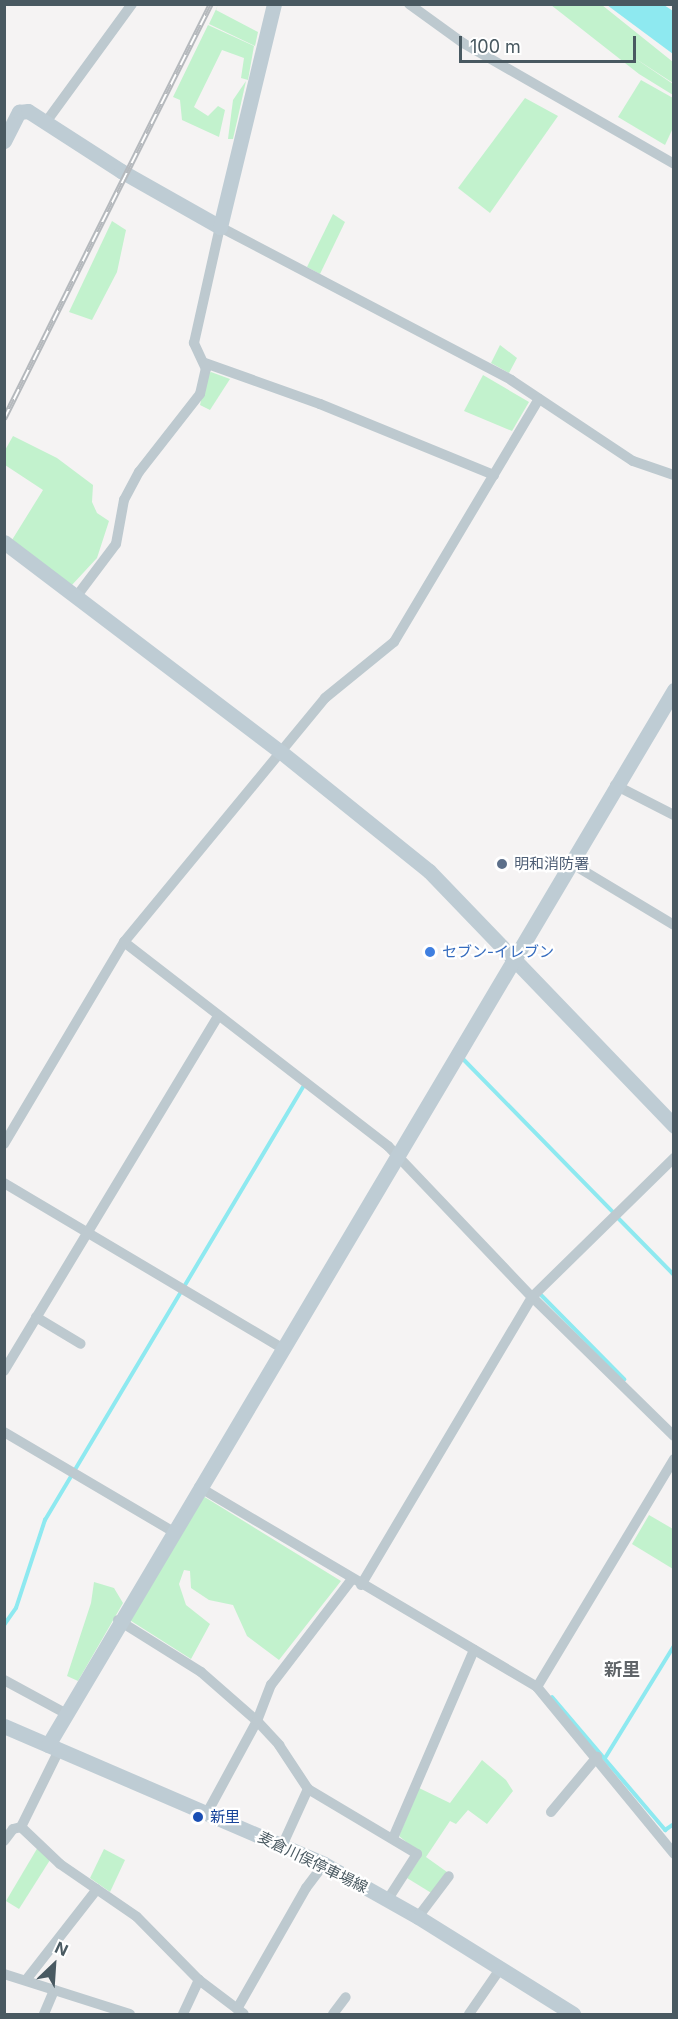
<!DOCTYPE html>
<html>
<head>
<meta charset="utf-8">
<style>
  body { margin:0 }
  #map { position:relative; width:678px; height:2019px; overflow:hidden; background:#f5f3f3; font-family:Inter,"Noto Sans JP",sans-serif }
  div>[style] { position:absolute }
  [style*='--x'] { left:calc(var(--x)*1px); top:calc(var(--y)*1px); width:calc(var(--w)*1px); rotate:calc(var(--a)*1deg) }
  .green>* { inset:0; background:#c2f2cd }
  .water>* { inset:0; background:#8ee9f0 }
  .stream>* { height:4px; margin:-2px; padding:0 2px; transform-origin:2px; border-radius:2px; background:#8ee9f0 }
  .street>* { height:10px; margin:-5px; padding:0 5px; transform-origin:5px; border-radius:5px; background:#bdc9cf }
  .secondary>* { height:15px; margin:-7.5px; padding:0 7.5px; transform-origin:7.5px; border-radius:7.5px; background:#beccd4 }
  .rail>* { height:6px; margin-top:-3px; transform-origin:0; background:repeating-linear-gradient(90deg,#fff 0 11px,#b5b9bd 0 22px); box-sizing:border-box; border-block:2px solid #b5b9bd }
  .dots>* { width:16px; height:16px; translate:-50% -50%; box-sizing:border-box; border:3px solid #fff; border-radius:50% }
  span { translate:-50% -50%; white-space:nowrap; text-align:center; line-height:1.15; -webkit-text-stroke:4.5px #fff; paint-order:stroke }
  .service-label { font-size:15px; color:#4e5e75 }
  .left { translate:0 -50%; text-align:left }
  .shop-label { font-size:15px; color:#366cbe }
  .transit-label { font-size:15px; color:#164399 }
  .street-label { font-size:15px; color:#495961 }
  .quarter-label { font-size:18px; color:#5f6468; font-weight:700 }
  .frame { position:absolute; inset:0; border:6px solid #495961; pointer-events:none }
  .north { position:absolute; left:24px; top:1935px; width:60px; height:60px; -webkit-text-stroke:4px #fff; paint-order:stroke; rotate:25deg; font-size:16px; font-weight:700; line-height:24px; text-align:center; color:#495961 }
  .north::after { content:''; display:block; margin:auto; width:21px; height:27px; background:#495961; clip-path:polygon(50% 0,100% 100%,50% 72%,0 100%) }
  .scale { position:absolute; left:459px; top:36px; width:177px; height:27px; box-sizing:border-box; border:3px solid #495961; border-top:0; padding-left:8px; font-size:18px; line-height:21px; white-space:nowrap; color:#495961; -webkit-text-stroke:4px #fff; paint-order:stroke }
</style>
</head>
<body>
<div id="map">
  <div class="green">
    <div style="clip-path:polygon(218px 5px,216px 10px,258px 32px,255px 46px,209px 24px)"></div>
    <div style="clip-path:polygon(551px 5px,602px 5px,673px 62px,673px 83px,630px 55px,673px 84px,673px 95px,639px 74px)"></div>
    <div style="clip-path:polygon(208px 25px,254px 46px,248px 80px,241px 78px,244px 58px,222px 50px,194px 107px,208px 116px,218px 106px,225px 110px,219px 137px,182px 120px,180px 100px,173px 97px)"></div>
    <div style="clip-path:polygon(641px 80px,673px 98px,673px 128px,665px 145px,618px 117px)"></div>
    <div style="clip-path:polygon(246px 81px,233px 139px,228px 139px,233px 100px)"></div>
    <div style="clip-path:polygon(525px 98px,558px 116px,490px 213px,458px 188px)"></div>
    <div style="clip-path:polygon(333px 214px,345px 222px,320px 274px,307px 267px)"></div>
    <div style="clip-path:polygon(112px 221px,126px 230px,117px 272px,92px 320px,69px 312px)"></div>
    <div style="clip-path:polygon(500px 345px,517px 358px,509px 373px,491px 363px)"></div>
    <div style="clip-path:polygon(211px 372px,230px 379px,210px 410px,200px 405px,207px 374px)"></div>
    <div style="clip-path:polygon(483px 375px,529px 402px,512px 431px,464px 411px)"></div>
    <div style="clip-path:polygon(13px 436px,57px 458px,93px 485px,92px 502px,97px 513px,109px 521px,97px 558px,71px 586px,12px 540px,43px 490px,5px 465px,4px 452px)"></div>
    <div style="clip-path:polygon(203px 1496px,341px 1581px,279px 1660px,247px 1636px,233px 1605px,209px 1600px,191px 1588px,190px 1571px,184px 1570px,179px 1584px,186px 1605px,210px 1624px,191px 1659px,128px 1619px)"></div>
    <div style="clip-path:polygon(649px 1515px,673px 1529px,673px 1569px,632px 1544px)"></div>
    <div style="clip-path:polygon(94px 1582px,114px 1588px,123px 1603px,78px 1681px,67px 1676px,91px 1603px)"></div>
    <div style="clip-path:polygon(482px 1760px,506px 1780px,513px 1791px,487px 1824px,468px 1810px,456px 1824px,450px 1821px,426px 1857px,447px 1872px,433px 1894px,407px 1878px,422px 1855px,399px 1836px,419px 1788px,450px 1803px)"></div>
    <div style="clip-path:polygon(38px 1847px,50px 1860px,19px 1909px,6px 1901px)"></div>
    <div style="clip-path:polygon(104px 1849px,125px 1860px,110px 1892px,90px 1878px)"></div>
  </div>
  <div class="water">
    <div style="clip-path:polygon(607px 5px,664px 5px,673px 11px,673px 54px)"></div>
  </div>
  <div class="stream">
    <div style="--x:463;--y:1059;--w:213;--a:45.6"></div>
    <div style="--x:618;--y:1218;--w:80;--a:45.5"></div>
    <div style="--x:540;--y:1294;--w:120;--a:45.3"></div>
    <div style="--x:4;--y:1625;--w:21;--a:-55"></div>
    <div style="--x:16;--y:1608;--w:93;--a:-71.8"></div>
    <div style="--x:45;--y:1520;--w:504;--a:-59.21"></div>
    <div style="--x:552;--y:1697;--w:175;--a:49.6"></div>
    <div style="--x:665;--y:1830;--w:11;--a:-34"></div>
    <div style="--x:605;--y:1758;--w:132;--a:-58.4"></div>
  </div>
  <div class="street">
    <div style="--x:409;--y:4;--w:67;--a:35.8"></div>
    <div style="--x:463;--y:43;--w:243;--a:29.8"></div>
    <div style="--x:46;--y:122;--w:146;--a:-53.9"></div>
    <div style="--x:205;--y:363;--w:122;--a:19.6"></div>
    <div style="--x:320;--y:404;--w:188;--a:22.2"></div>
    <div style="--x:76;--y:597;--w:66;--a:-53"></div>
    <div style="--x:116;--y:544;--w:45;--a:-79.7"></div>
    <div style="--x:124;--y:500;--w:32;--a:-62"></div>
    <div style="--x:139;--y:472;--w:99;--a:-52"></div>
    <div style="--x:200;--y:394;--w:26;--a:-77"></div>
    <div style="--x:206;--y:369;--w:29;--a:-115"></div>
    <div style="--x:194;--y:343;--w:119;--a:-77.4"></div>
    <div style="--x:220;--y:227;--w:329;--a:27.7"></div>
    <div style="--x:511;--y:380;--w:146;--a:33.6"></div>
    <div style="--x:633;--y:461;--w:43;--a:18.9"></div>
    <div style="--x:615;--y:785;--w:66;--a:27"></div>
    <div style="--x:569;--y:862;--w:122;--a:31"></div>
    <div style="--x:124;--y:942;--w:334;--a:37.7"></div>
    <div style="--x:388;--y:1146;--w:209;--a:46.4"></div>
    <div style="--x:532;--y:1297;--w:199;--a:44.4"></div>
    <div style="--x:4;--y:1144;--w:235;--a:-59.3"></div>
    <div style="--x:124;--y:942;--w:316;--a:-50.5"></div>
    <div style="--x:325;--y:698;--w:89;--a:-39.1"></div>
    <div style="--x:394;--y:642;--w:283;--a:-59.2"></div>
    <div style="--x:4;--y:1183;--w:321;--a:30.7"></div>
    <div style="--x:36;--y:1317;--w:52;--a:31"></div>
    <div style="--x:4;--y:1371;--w:415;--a:-58.9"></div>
    <div style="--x:4;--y:1432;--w:195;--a:30.5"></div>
    <div style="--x:199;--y:1487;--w:393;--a:30.6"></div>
    <div style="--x:537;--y:1687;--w:216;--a:50.6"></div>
    <div style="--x:361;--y:1585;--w:335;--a:-59.3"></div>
    <div style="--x:532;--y:1297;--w:199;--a:-44.4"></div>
    <div style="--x:118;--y:1620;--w:98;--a:32.1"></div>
    <div style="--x:201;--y:1672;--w:74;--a:41.2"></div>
    <div style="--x:257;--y:1721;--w:33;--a:47"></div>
    <div style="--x:279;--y:1745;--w:53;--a:56.6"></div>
    <div style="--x:308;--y:1789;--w:127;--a:30.8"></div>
    <div style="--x:417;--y:1854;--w:54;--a:122.8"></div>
    <div style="--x:4;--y:1680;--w:69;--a:28.4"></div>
    <div style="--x:537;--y:1687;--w:266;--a:-59"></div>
    <div style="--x:551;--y:1812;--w:72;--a:-50.1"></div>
    <div style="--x:207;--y:1813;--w:105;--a:-61.5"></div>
    <div style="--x:257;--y:1721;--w:39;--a:-69"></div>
    <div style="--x:271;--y:1685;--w:133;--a:-52.6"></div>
    <div style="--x:21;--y:1827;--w:54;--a:43.5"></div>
    <div style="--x:60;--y:1864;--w:93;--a:34.5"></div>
    <div style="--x:137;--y:1917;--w:88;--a:45.5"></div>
    <div style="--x:199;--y:1980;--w:56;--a:37.1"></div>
    <div style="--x:393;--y:1838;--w:205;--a:-66.7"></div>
    <div style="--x:4;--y:1841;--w:15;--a:-53"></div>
    <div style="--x:13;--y:1829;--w:8;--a:-14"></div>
    <div style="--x:21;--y:1827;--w:86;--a:-63.7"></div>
    <div style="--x:282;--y:1846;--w:63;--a:-65.5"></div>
    <div style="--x:418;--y:1917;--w:51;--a:-52.9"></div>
    <div style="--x:4;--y:1974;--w:132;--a:17.6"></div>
    <div style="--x:26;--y:1980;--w:115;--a:-52"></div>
    <div style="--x:237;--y:2009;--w:139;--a:-60.3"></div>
    <div style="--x:306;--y:1888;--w:30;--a:-53"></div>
    <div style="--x:44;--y:2014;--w:26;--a:-67"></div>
    <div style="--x:183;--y:2014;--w:38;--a:-65"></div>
    <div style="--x:333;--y:2014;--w:21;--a:-53"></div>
    <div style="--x:469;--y:2014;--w:55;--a:-55.4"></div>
  </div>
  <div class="secondary">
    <div style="--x:4;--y:141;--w:33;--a:-63"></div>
    <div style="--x:19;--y:112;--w:9;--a:-6"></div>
    <div style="--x:28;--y:111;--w:111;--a:32.8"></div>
    <div style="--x:121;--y:171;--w:114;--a:29.5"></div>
    <div style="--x:220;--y:227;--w:229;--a:-76.4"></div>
    <div style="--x:4;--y:542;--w:348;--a:37.2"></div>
    <div style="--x:281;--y:752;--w:190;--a:38.8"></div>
    <div style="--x:429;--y:871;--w:354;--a:46.1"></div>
    <div style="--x:4;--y:1726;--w:348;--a:23.3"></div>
    <div style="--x:324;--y:1864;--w:108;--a:29.4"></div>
    <div style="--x:418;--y:1917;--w:183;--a:32"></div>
    <div style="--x:48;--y:1745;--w:1227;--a:-59.32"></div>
  </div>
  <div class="rail">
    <div style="--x:4;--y:419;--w:464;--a:-63.5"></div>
  </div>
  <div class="dots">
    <div style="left:502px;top:864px;background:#5c6f8a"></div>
    <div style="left:430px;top:952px;background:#3f7fe0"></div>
    <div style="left:198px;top:1817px;background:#1a4fb4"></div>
  </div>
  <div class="service-label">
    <span class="left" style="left:514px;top:864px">明和消防署</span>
  </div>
  <div class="shop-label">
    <span class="left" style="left:442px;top:952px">セブン-イレブン</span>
  </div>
  <div class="transit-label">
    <span class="left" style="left:210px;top:1817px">新里</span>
  </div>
  <div class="street-label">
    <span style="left:313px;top:1862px;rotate:26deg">麦倉川俣停車場線</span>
  </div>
  <div class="quarter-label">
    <span style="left:622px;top:1670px">新里</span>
  </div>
  <div class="frame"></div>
  <div class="north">N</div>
  <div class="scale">100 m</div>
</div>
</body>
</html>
